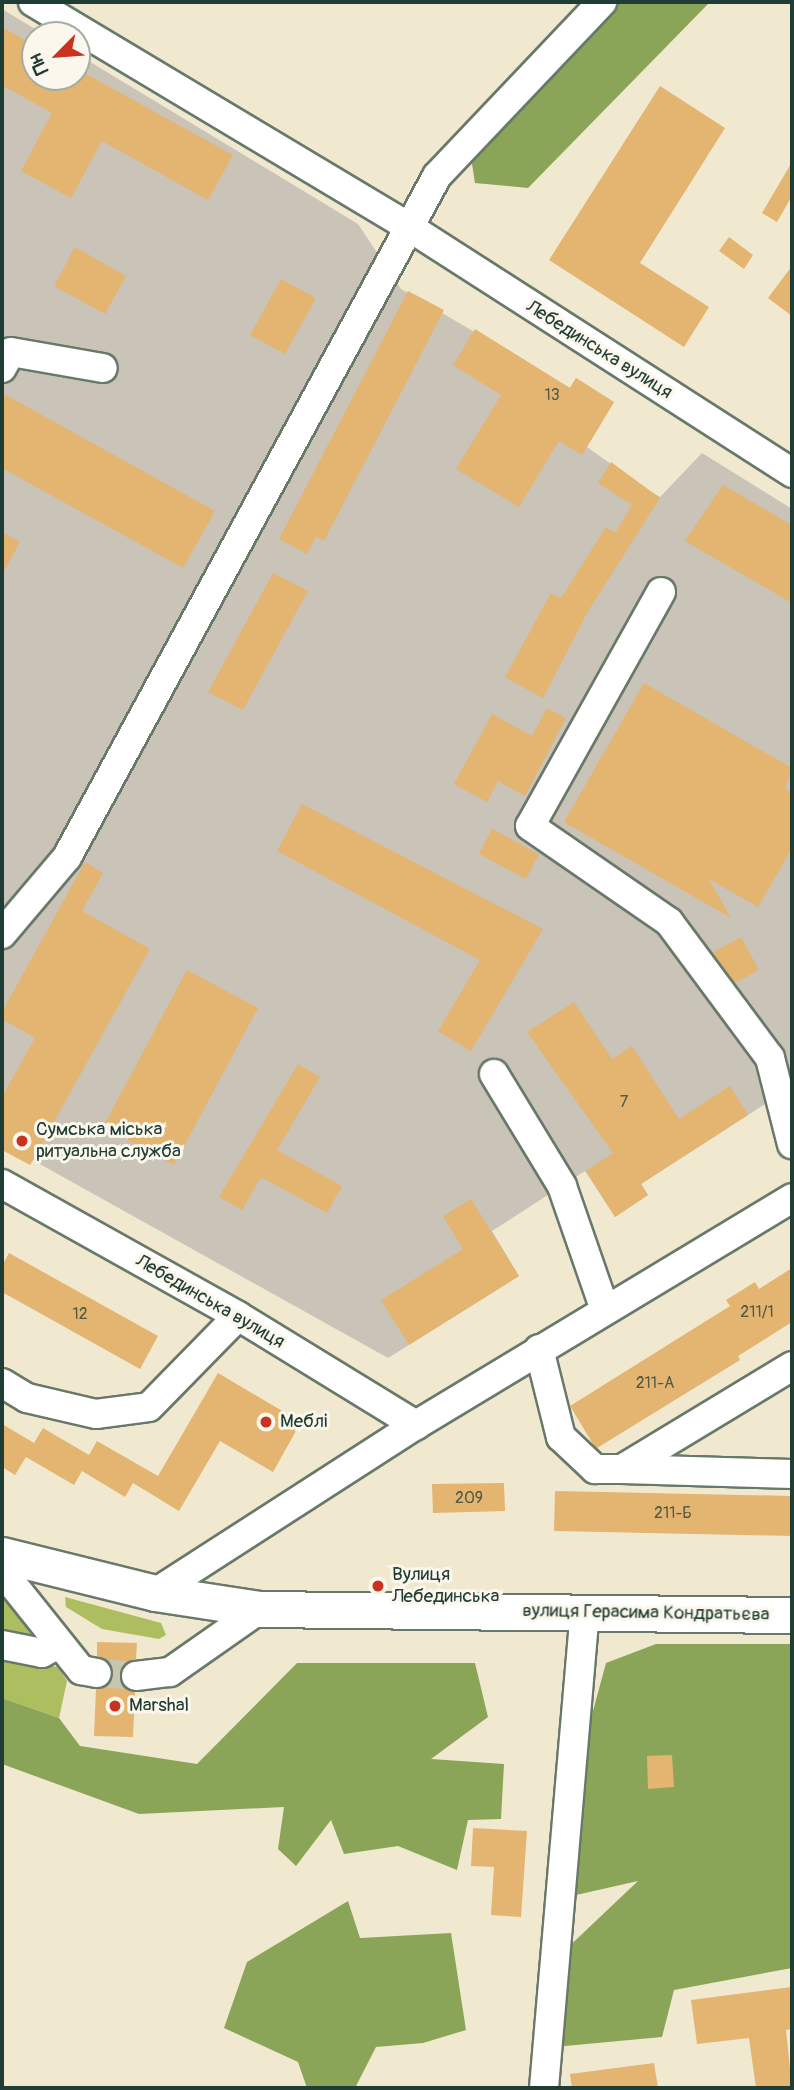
<!DOCTYPE html>
<html>
<head>
<meta charset="utf-8">
<style>
  body { margin:0 }
  #map { position:relative; width:794px; height:2090px; overflow:hidden; background:#f1e9cf; font-family:Pangolin,sans-serif }
  div>[style] { position:absolute }
  [style*='--x'] { left:calc(var(--x)*1px); top:calc(var(--y)*1px); width:calc(var(--w)*1px); rotate:calc(var(--a)*1deg) }
  .industrial>* { inset:0; background:#c9c3b8 }
  .green>* { inset:0; background:#adbe61 }
  .forest>* { inset:0; background:#8aa557 }
  .building>* { inset:0; background:#e4b471 }
  .minor-tunnel>* { height:28px; margin-top:-14px; transform-origin:0; background:repeating-linear-gradient(90deg,#c7c7b0 0 28px,transparent 0 42px) }
  .roads { filter:drop-shadow(2px 0 #68796a) drop-shadow(-2px 0 #68796a) drop-shadow(0 2px #68796a) drop-shadow(0 -2px #68796a) }
  .minor>* { height:28px; margin:-14px; padding:0 14px; transform-origin:14px; border-radius:14px; background:#fff }
  .major>* { height:35px; margin:-17.5px; padding:0 17.5px; transform-origin:17.5px; border-radius:17.5px; background:#fff }
  .dots>* { width:19px; height:19px; translate:-50% -50%; box-sizing:border-box; border:4px solid #fbf7ec; border-radius:50% }
  span { translate:-50% -50%; white-space:nowrap; text-align:center; line-height:1.15; -webkit-text-stroke:6px #fbf7ec; paint-order:stroke }
  .number-label { font-size:16px; color:#505b43 }
  .number-label span { -webkit-text-stroke-width:0 }
  .street-label { font-size:19px; color:#1f3d34 }
  .poi-label { font-size:19px; color:#1f3d34 }
  .left { translate:0 -50%; text-align:left }
  .frame { position:absolute; inset:0; border:4px solid #1f3d34; pointer-events:none }
  .north { position:absolute; left:21px; top:21px; width:70px; height:70px; box-sizing:border-box; background:#fbf7ec; border:2px solid #a3ada2; border-radius:50%; rotate:245deg; font-size:19px; font-weight:700; line-height:28px; text-align:center; color:#1f3d34 }
  .north::after { content:''; display:block; margin:auto; width:24px; height:32px; background:#c8321e; clip-path:polygon(50% 0,100% 100%,50% 72%,0 100%) }
</style>
</head>
<body>
<div id="map">
  <div class="industrial">
    <div style="clip-path:polygon(2px 9px,45px 35px,35px 35px,35px 77px,77px 77px,77px 54px,358px 224px,401px 289px,570px 388px,576px 378px,614px 402px,587px 447px,643px 487px,660px 497px,702px 453px,792px 509px,792px 1095px,770px 1101px,641px 1184px,648px 1195px,615px 1217px,585px 1171px,492px 1231px,519px 1276px,388px 1358px,2px 1143px)"></div>
  </div>
  <div class="green">
    <div style="clip-path:polygon(2px 1591px,39px 1640px,2px 1631px)"></div>
    <div style="clip-path:polygon(65px 1597px,161px 1623px,166px 1635px,159px 1639px,102px 1629px,66px 1607px)"></div>
    <div style="clip-path:polygon(2px 1656px,58px 1667px,67px 1681px,59px 1718px,2px 1698px)"></div>
  </div>
  <div class="forest">
    <div style="clip-path:polygon(602px 2px,710px 2px,528px 188px,475px 183px,469px 145px)"></div>
    <div style="clip-path:polygon(656px 1644px,792px 1644px,792px 1968px,674px 1990px,662px 2037px,554px 2047px,561px 1954px,638px 1881px,554px 1900px,564px 1818px,606px 1663px)"></div>
    <div style="clip-path:polygon(297px 1663px,475px 1663px,488px 1717px,431px 1759px,504px 1764px,501px 1819px,468px 1820px,457px 1870px,398px 1846px,344px 1854px,331px 1820px,296px 1866px,278px 1849px,284px 1807px,139px 1814px,2px 1764px,2px 1698px,59px 1718px,80px 1746px,197px 1764px)"></div>
    <div style="clip-path:polygon(348px 1901px,360px 1938px,451px 1933px,466px 2030px,423px 2043px,376px 2047px,355px 2088px,307px 2088px,298px 2062px,224px 2028px,247px 1962px)"></div>
  </div>
  <div class="building">
    <div style="clip-path:polygon(2px 27px,35px 46px,35px 77px,77px 77px,77px 69px,233px 155px,208px 200px,102px 141px,71px 198px,21px 171px,52px 113px,2px 85px)"></div>
    <div style="clip-path:polygon(660px 86px,725px 128px,640px 263px,709px 307px,684px 347px,549px 260px)"></div>
    <div style="clip-path:polygon(792px 162px,792px 196px,777px 222px,762px 213px)"></div>
    <div style="clip-path:polygon(729px 237px,753px 255px,744px 269px,719px 251px)"></div>
    <div style="clip-path:polygon(75px 247px,126px 276px,105px 314px,54px 286px)"></div>
    <div style="clip-path:polygon(792px 266px,792px 316px,768px 298px)"></div>
    <div style="clip-path:polygon(281px 279px,316px 298px,285px 354px,250px 335px)"></div>
    <div style="clip-path:polygon(408px 291px,444px 310px,324px 541px,316px 537px,307px 554px,279px 539px)"></div>
    <div style="clip-path:polygon(475px 329px,570px 388px,576px 378px,614px 402px,582px 455px,559px 441px,519px 507px,456px 469px,501px 395px,453px 365px)"></div>
    <div style="clip-path:polygon(2px 393px,215px 511px,183px 568px,2px 468px)"></div>
    <div style="clip-path:polygon(611px 462px,660px 498px,587px 613px,543px 698px,505px 677px,551px 593px,561px 598px,606px 527px,615px 533px,632px 505px,598px 483px)"></div>
    <div style="clip-path:polygon(723px 485px,792px 525px,792px 603px,685px 541px)"></div>
    <div style="clip-path:polygon(2px 532px,20px 542px,2px 575px)"></div>
    <div style="clip-path:polygon(273px 573px,308px 591px,243px 710px,208px 692px)"></div>
    <div style="clip-path:polygon(644px 683px,792px 768px,785px 789px,792px 793px,792px 848px,758px 907px,709px 879px,731px 918px,564px 822px)"></div>
    <div style="clip-path:polygon(547px 708px,566px 718px,525px 796px,498px 781px,487px 802px,454px 784px,492px 714px,532px 736px)"></div>
    <div style="clip-path:polygon(302px 804px,543px 929px,471px 1051px,438px 1031px,480px 960px,277px 851px)"></div>
    <div style="clip-path:polygon(492px 829px,539px 854px,526px 879px,479px 854px)"></div>
    <div style="clip-path:polygon(85px 862px,103px 873px,82px 911px,150px 949px,30px 1165px,2px 1150px,2px 1097px,35px 1038px,2px 1019px,2px 1012px)"></div>
    <div style="clip-path:polygon(741px 937px,759px 970px,735px 983px,712px 953px)"></div>
    <div style="clip-path:polygon(187px 970px,258px 1008px,174px 1165px,103px 1127px)"></div>
    <div style="clip-path:polygon(574px 1002px,612px 1059px,632px 1046px,679px 1119px,730px 1086px,748px 1115px,641px 1184px,648px 1195px,615px 1217px,586px 1171px,613px 1153px,527px 1032px)"></div>
    <div style="clip-path:polygon(298px 1064px,320px 1077px,277px 1150px,342px 1186px,327px 1213px,261px 1177px,242px 1210px,219px 1197px)"></div>
    <div style="clip-path:polygon(471px 1199px,519px 1276px,409px 1345px,381px 1300px,463px 1249px,443px 1216px)"></div>
    <div style="clip-path:polygon(9px 1253px,158px 1336px,140px 1369px,2px 1292px,2px 1266px)"></div>
    <div style="clip-path:polygon(792px 1268px,792px 1322px,738px 1356px,740px 1360px,597px 1448px,593px 1444px,570px 1406px,730px 1306px,726px 1300px,755px 1282px,759px 1289px)"></div>
    <div style="clip-path:polygon(218px 1373px,301px 1422px,273px 1472px,220px 1441px,179px 1511px,133px 1483px,125px 1497px,82px 1471px,74px 1485px,26px 1457px,15px 1475px,2px 1467px,2px 1424px,34px 1443px,43px 1428px,89px 1455px,97px 1441px,158px 1476px)"></div>
    <div style="clip-path:polygon(504px 1483px,505px 1511px,433px 1513px,432px 1484px)"></div>
    <div style="clip-path:polygon(555px 1491px,792px 1496px,792px 1536px,554px 1531px)"></div>
    <div style="clip-path:polygon(97px 1642px,137px 1643px,136px 1659px,126px 1663px,119px 1677px,123px 1686px,135px 1692px,133px 1737px,94px 1736px,96px 1689px,109px 1684px,113px 1675px,108px 1661px,97px 1656px)"></div>
    <div style="clip-path:polygon(672px 1755px,674px 1787px,648px 1789px,647px 1756px)"></div>
    <div style="clip-path:polygon(473px 1828px,527px 1831px,521px 1917px,491px 1915px,494px 1867px,471px 1866px)"></div>
    <div style="clip-path:polygon(792px 1987px,792px 2029px,786px 2030px,792px 2088px,756px 2088px,749px 2038px,697px 2044px,691px 2000px)"></div>
    <div style="clip-path:polygon(654px 2063px,658px 2088px,572px 2088px,570px 2074px)"></div>
  </div>
  <div class="minor-tunnel">
    <div style="--x:97;--y:1673;--w:39;--a:4"></div>
  </div>
  <div class="roads">
    <div class="minor">
      <div style="--x:33;--y:2;--w:435;--a:30.9"></div>
      <div style="--x:406;--y:225;--w:459;--a:32.7"></div>
      <div style="--x:2;--y:368;--w:18;--a:-61"></div>
      <div style="--x:11;--y:352;--w:93;--a:9.9"></div>
      <div style="--x:661;--y:592;--w:268;--a:119.2"></div>
      <div style="--x:530;--y:826;--w:169;--a:34.6"></div>
      <div style="--x:669;--y:922;--w:169;--a:53.4"></div>
      <div style="--x:770;--y:1058;--w:89;--a:75.7"></div>
      <div style="--x:2;--y:934;--w:101;--a:-49.8"></div>
      <div style="--x:67;--y:857;--w:775;--a:-61.48"></div>
      <div style="--x:437;--y:176;--w:240;--a:-46.5"></div>
      <div style="--x:494;--y:1074;--w:131;--a:58.7"></div>
      <div style="--x:562;--y:1186;--w:131;--a:70.9"></div>
      <div style="--x:2;--y:1184;--w:270;--a:29.2"></div>
      <div style="--x:238;--y:1316;--w:209;--a:31.5"></div>
      <div style="--x:539;--y:1349;--w:91;--a:76"></div>
      <div style="--x:561;--y:1437;--w:47;--a:43.3"></div>
      <div style="--x:595;--y:1469;--w:27;--a:0"></div>
      <div style="--x:622;--y:1469;--w:199;--a:-31.2"></div>
      <div style="--x:2;--y:1383;--w:29;--a:31"></div>
      <div style="--x:27;--y:1398;--w:71;--a:13.1"></div>
      <div style="--x:96;--y:1414;--w:53;--a:-7.5"></div>
      <div style="--x:149;--y:1407;--w:127;--a:-45.6"></div>
      <div style="--x:622;--y:1469;--w:170;--a:1.7"></div>
      <div style="--x:2;--y:1571;--w:127;--a:51.4"></div>
      <div style="--x:81;--y:1670;--w:16;--a:11"></div>
      <div style="--x:155;--y:1593;--w:310;--a:-32.8"></div>
      <div style="--x:416;--y:1425;--w:439;--a:-31.1"></div>
      <div style="--x:2;--y:1645;--w:41;--a:11.3"></div>
      <div style="--x:42;--y:1653;--w:19;--a:-28"></div>
      <div style="--x:136;--y:1676;--w:34;--a:-7"></div>
      <div style="--x:170;--y:1672;--w:110;--a:-35"></div>
      <div style="--x:544;--y:2088;--w:478;--a:-85.1"></div>
    </div>
    <div class="major">
      <div style="--x:2;--y:1555;--w:158;--a:13.9"></div>
      <div style="--x:155;--y:1593;--w:106;--a:8.7"></div>
      <div style="--x:260;--y:1609;--w:532;--a:0.65"></div>
    </div>
  </div>
  <div class="dots">
    <div style="left:22px;top:1141px;background:#c8321e"></div>
    <div style="left:266px;top:1422px;background:#c8321e"></div>
    <div style="left:378px;top:1586px;background:#c8321e"></div>
    <div style="left:115px;top:1706px;background:#c8321e"></div>
  </div>
  <div class="number-label">
    <span style="left:552px;top:395px">13</span>
    <span style="left:624px;top:1102px">7</span>
    <span style="left:757px;top:1312px">211/1</span>
    <span style="left:80px;top:1314px">12</span>
    <span style="left:655px;top:1383px">211-А</span>
    <span style="left:469px;top:1498px">209</span>
    <span style="left:673px;top:1513px">211-Б</span>
  </div>
  <div class="street-label">
    <span style="left:599px;top:350px;rotate:32deg">Лебединська вулиця</span>
    <span style="left:210px;top:1302px;rotate:30deg">Лебединська вулиця</span>
    <span style="left:646px;top:1613px;rotate:1deg">вулиця Герасима Кондратьєва</span>
  </div>
  <div class="poi-label">
    <span class="left" style="left:36px;top:1141px">Сумська міська<br>ритуальна служба</span>
    <span class="left" style="left:280px;top:1422px">Меблі</span>
    <span class="left" style="left:392px;top:1586px">Вулиця<br>Лебединська</span>
    <span class="left" style="left:129px;top:1706px">Marshal</span>
  </div>
  <div class="frame"></div>
  <div class="north">Пн</div>
</div>
</body>
</html>
